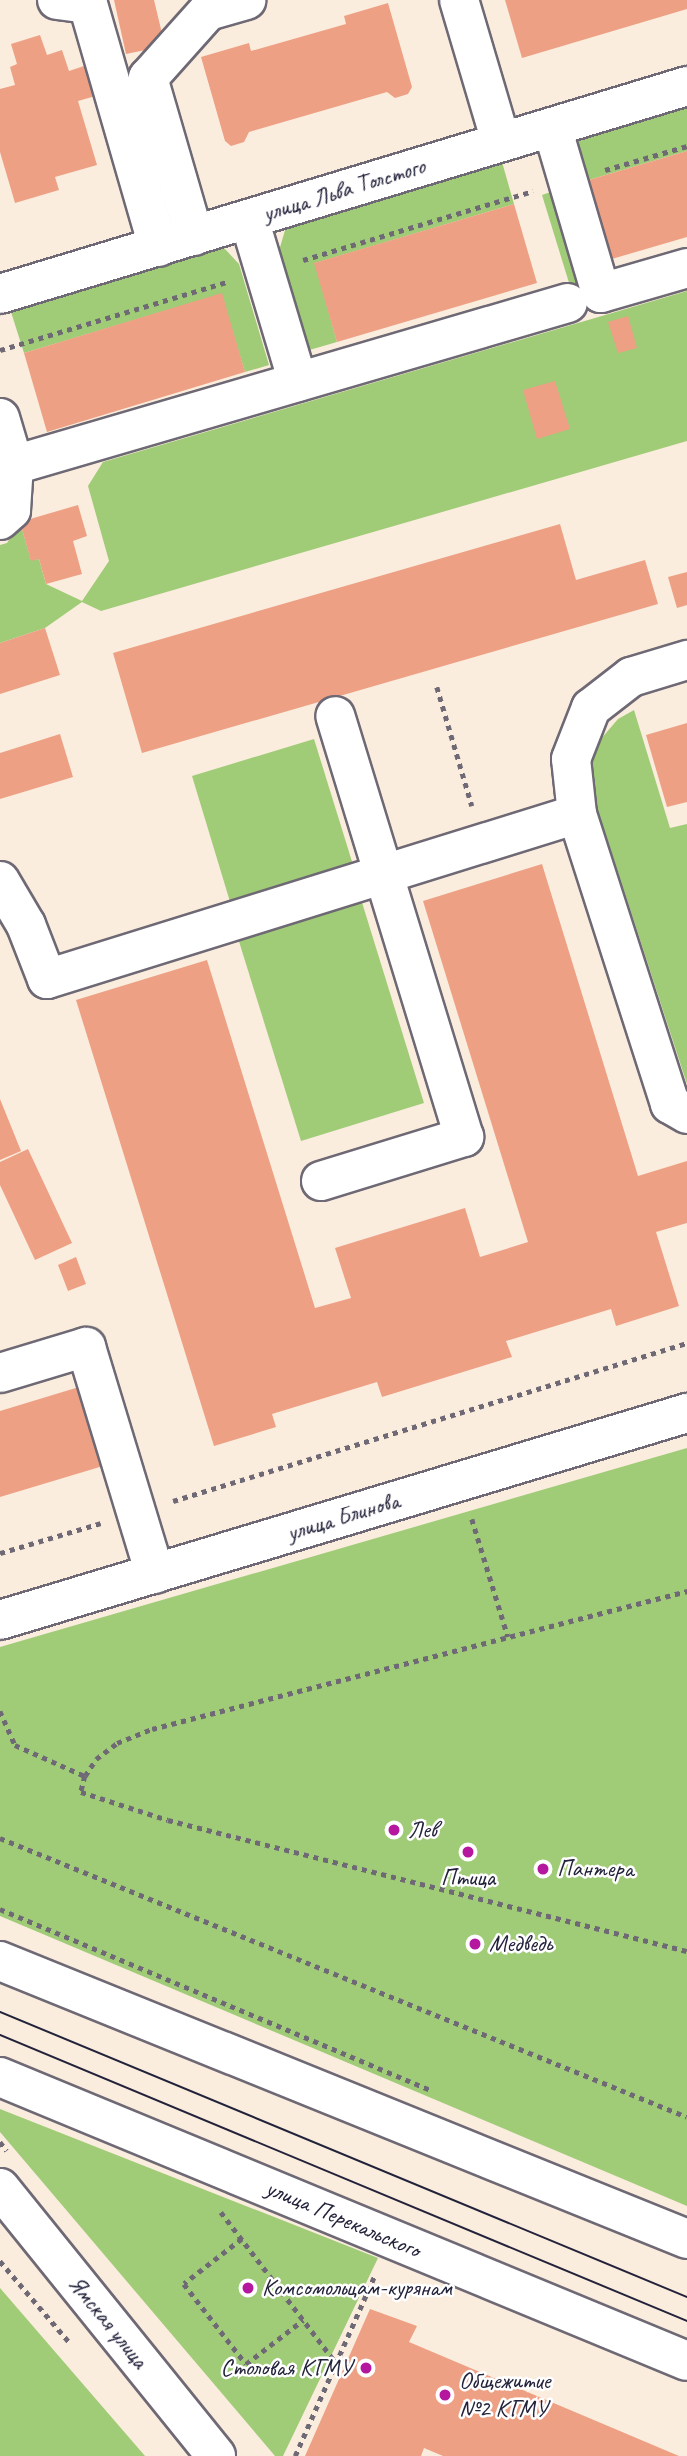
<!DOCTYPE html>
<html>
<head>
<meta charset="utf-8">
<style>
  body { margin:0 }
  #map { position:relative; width:687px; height:2456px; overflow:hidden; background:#faedde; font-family:Caveat,sans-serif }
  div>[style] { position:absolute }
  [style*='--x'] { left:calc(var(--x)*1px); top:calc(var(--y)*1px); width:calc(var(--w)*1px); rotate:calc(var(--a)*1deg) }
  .green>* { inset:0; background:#a0cb77 }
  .building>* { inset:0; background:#eea084 }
  .path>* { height:4.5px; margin-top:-2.25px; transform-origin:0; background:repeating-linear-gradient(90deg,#6e6974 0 5px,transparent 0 10px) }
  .roads { filter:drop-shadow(2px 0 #6e6974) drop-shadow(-2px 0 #6e6974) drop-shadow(0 2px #6e6974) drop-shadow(0 -2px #6e6974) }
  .minor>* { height:38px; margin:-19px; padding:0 19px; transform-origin:19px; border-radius:19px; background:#fff }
  .major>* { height:38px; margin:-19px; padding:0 19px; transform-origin:19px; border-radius:19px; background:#fff }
  .tram>* { height:2px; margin:-1px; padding:0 1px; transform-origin:1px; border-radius:1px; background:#22223b }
  .dots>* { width:19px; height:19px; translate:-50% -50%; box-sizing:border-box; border:4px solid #fff; border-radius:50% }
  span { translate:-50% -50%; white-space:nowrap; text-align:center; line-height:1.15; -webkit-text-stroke:5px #fff; paint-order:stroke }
  .street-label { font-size:24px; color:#22223b }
  .poi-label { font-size:24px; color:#22223b }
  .left { translate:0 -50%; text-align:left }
  .right { translate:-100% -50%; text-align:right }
</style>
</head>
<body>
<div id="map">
  <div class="green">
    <div style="clip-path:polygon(687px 108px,687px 151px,582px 182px,570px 141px)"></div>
    <div style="clip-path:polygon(502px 162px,514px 204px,315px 263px,337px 342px,306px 351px,278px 254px,286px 227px)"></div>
    <div style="clip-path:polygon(562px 188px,594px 293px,574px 299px,542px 195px)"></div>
    <div style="clip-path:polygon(224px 248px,239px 264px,269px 365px,245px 372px,221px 294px,24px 353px,11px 312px)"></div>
    <div style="clip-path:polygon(687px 291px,687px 441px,101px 611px,82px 602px,45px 628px,0 643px,0 545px,7px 543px,20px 522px,31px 560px,39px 559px,46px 584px,82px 601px,109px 561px,88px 486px,103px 462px)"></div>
    <div style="clip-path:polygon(634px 710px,670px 828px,687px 824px,687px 1084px,591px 789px,591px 763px,600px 740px,618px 719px)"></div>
    <div style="clip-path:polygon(314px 739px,354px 868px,231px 905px,192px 776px)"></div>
    <div style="clip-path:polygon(360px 896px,424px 1103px,301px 1141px,237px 935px)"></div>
    <div style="clip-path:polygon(687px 1448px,687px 2206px,0 1916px,0 1647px)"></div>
    <div style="clip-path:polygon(0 2109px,378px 2258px,283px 2456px,275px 2456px,0 2132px)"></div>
    <div style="clip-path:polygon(0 2288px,145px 2456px,0 2456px)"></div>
  </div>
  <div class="building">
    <div style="clip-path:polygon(114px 0,154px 0,165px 46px,126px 54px)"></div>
    <div style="clip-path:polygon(505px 0,687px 0,687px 9px,522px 58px)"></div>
    <div style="clip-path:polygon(388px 3px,412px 87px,408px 94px,395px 98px,387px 92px,249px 132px,244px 142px,231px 146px,225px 141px,201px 57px,249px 43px,251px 51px,346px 24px,344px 16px)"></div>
    <div style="clip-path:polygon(40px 35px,47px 55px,62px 50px,69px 71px,90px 64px,99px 95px,78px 101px,97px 165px,55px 177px,59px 190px,15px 203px,0 152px,0 89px,15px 85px,10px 67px,17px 64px,11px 44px)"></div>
    <div style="clip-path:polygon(687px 151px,687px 237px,605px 261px,582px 182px)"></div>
    <div style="clip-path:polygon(514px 204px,537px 283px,337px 342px,314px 263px)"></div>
    <div style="clip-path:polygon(222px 293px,245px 372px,47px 432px,24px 353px)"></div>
    <div style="clip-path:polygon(628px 316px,637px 348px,618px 353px,608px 322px)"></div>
    <div style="clip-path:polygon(555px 381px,570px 429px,537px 439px,523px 390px)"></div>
    <div style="clip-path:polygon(78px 505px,87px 536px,73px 541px,82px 574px,46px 584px,39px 559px,31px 561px,20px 522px)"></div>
    <div style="clip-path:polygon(560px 524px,576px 580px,645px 560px,658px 604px,142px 753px,113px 653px)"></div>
    <div style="clip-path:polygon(687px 572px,687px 605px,677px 608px,668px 577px)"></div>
    <div style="clip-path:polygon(45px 628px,60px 675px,0 694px,0 643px)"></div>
    <div style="clip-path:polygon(687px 723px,687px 802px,667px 807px,646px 735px)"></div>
    <div style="clip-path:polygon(60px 734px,73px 777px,0 799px,0 753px)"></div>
    <div style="clip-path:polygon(542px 864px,638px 1176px,687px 1161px,687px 1223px,656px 1232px,679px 1306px,616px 1326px,611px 1309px,506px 1341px,512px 1357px,382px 1397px,377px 1382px,272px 1414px,276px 1427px,214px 1446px,76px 1000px,207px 960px,315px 1308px,351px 1298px,335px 1248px,465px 1208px,480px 1257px,528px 1242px,423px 901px)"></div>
    <div style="clip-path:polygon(0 1099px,21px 1151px,0 1160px)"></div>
    <div style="clip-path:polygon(28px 1149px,72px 1243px,35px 1260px,0 1185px,0 1162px)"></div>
    <div style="clip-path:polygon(76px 1257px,86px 1284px,68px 1291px,58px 1265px)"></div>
    <div style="clip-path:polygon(79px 1387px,103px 1466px,0 1497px,0 1411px)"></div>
    <div style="clip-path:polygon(370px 2309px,417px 2326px,409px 2342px,679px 2456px,443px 2456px,424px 2448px,421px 2456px,305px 2456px)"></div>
  </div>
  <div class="path">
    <div style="--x:605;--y:170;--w:85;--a:-16.3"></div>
    <div style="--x:303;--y:260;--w:240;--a:-16.7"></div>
    <div style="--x:0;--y:350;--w:237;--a:-16.7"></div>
    <div style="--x:437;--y:687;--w:124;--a:73.6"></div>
    <div style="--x:173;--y:1501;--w:538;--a:-17.09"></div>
    <div style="--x:472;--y:1519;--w:123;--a:73"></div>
    <div style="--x:0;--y:1553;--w:105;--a:-16.5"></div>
    <div style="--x:0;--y:1711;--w:37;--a:66"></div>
    <div style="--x:15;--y:1745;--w:77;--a:23.9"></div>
    <div style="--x:85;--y:1776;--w:16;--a:104"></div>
    <div style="--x:81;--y:1792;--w:91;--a:17.8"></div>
    <div style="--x:168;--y:1820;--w:535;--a:14.17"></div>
    <div style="--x:85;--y:1776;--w:20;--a:-57"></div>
    <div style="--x:96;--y:1759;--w:26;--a:-37"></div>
    <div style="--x:117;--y:1743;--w:38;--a:-22"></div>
    <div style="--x:152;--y:1729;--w:553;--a:-14.46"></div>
    <div style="--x:0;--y:1838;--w:741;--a:22.1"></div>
    <div style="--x:0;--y:1909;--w:467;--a:22.8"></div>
    <div style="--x:0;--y:2142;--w:11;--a:52"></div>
    <div style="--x:221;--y:2212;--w:191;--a:52.7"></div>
    <div style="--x:242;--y:2239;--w:73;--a:142.2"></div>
    <div style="--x:184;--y:2284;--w:101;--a:52.2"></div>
    <div style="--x:246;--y:2364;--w:72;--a:-37.7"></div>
    <div style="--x:0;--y:2261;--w:109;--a:49.5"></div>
    <div style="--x:295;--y:2456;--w:198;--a:-66.2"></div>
  </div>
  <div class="roads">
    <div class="minor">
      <div style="--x:57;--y:0;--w:31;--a:7"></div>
      <div style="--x:88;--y:4;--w:253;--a:73.9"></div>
      <div style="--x:459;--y:0;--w:148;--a:73.5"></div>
      <div style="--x:552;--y:127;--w:173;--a:73.6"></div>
      <div style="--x:601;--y:293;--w:90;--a:-16.2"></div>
      <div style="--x:249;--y:219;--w:170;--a:73.3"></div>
      <div style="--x:194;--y:236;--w:165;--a:-106.2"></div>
      <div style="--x:148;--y:78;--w:90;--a:-48.2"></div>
      <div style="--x:208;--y:11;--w:40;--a:-16"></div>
      <div style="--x:0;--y:294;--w:718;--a:-16.84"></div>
      <div style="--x:0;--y:418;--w:49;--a:73.4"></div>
      <div style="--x:14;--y:465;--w:577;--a:-16.3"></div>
      <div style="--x:0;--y:520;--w:15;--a:-42"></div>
      <div style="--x:11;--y:510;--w:45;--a:-86.2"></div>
      <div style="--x:577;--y:814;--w:55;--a:-96.2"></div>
      <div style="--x:571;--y:759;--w:55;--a:-68.6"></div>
      <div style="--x:591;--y:708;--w:51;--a:-37.8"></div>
      <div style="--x:631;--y:677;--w:59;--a:-16.9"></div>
      <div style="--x:0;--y:881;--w:51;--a:59.4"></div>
      <div style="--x:26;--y:925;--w:58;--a:68.7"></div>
      <div style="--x:47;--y:979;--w:555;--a:-17.29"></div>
      <div style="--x:577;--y:814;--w:305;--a:72.2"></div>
      <div style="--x:670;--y:1104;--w:20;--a:30"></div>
      <div style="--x:321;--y:1181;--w:150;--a:-17.1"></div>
      <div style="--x:464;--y:1137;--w:440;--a:-107"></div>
      <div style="--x:0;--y:1373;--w:90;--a:-16.8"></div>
      <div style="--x:86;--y:1347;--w:237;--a:73.1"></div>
      <div style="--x:0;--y:1620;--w:718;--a:-16.77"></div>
    </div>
    <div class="major">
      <div style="--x:0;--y:1961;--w:741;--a:22.03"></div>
      <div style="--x:0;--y:2077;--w:743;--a:22.46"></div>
      <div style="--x:0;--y:2188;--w:344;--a:51.1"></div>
    </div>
  </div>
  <div class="tram">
    <div style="--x:0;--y:2012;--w:744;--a:22.53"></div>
    <div style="--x:0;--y:2035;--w:744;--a:22.6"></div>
  </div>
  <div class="dots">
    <div style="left:394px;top:1830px;background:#b5179e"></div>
    <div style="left:468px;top:1852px;background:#b5179e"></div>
    <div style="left:543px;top:1869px;background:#b5179e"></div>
    <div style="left:475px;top:1944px;background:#b5179e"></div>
    <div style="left:248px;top:2288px;background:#b5179e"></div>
    <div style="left:366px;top:2368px;background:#b5179e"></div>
    <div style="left:445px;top:2395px;background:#b5179e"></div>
  </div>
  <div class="street-label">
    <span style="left:344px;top:190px;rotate:-17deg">улица Льва Толстого</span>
    <span style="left:343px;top:1517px;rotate:-17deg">улица Блинова</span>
    <span style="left:343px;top:2219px;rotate:23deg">улица Перекальского</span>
    <span style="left:108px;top:2322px;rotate:51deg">Ямская улица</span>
  </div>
  <div class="poi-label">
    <span class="left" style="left:408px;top:1830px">Лев</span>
    <span class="left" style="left:557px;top:1869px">Пантера</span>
    <span style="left:468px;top:1878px">Птица</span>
    <span class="left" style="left:489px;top:1944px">Медведь</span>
    <span class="left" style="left:262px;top:2288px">Комсомольцам-курянам</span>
    <span class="right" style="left:352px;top:2368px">Столовая КГМУ</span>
    <span class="left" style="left:459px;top:2395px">Общежитие<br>№2 КГМУ</span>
  </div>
</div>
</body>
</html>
